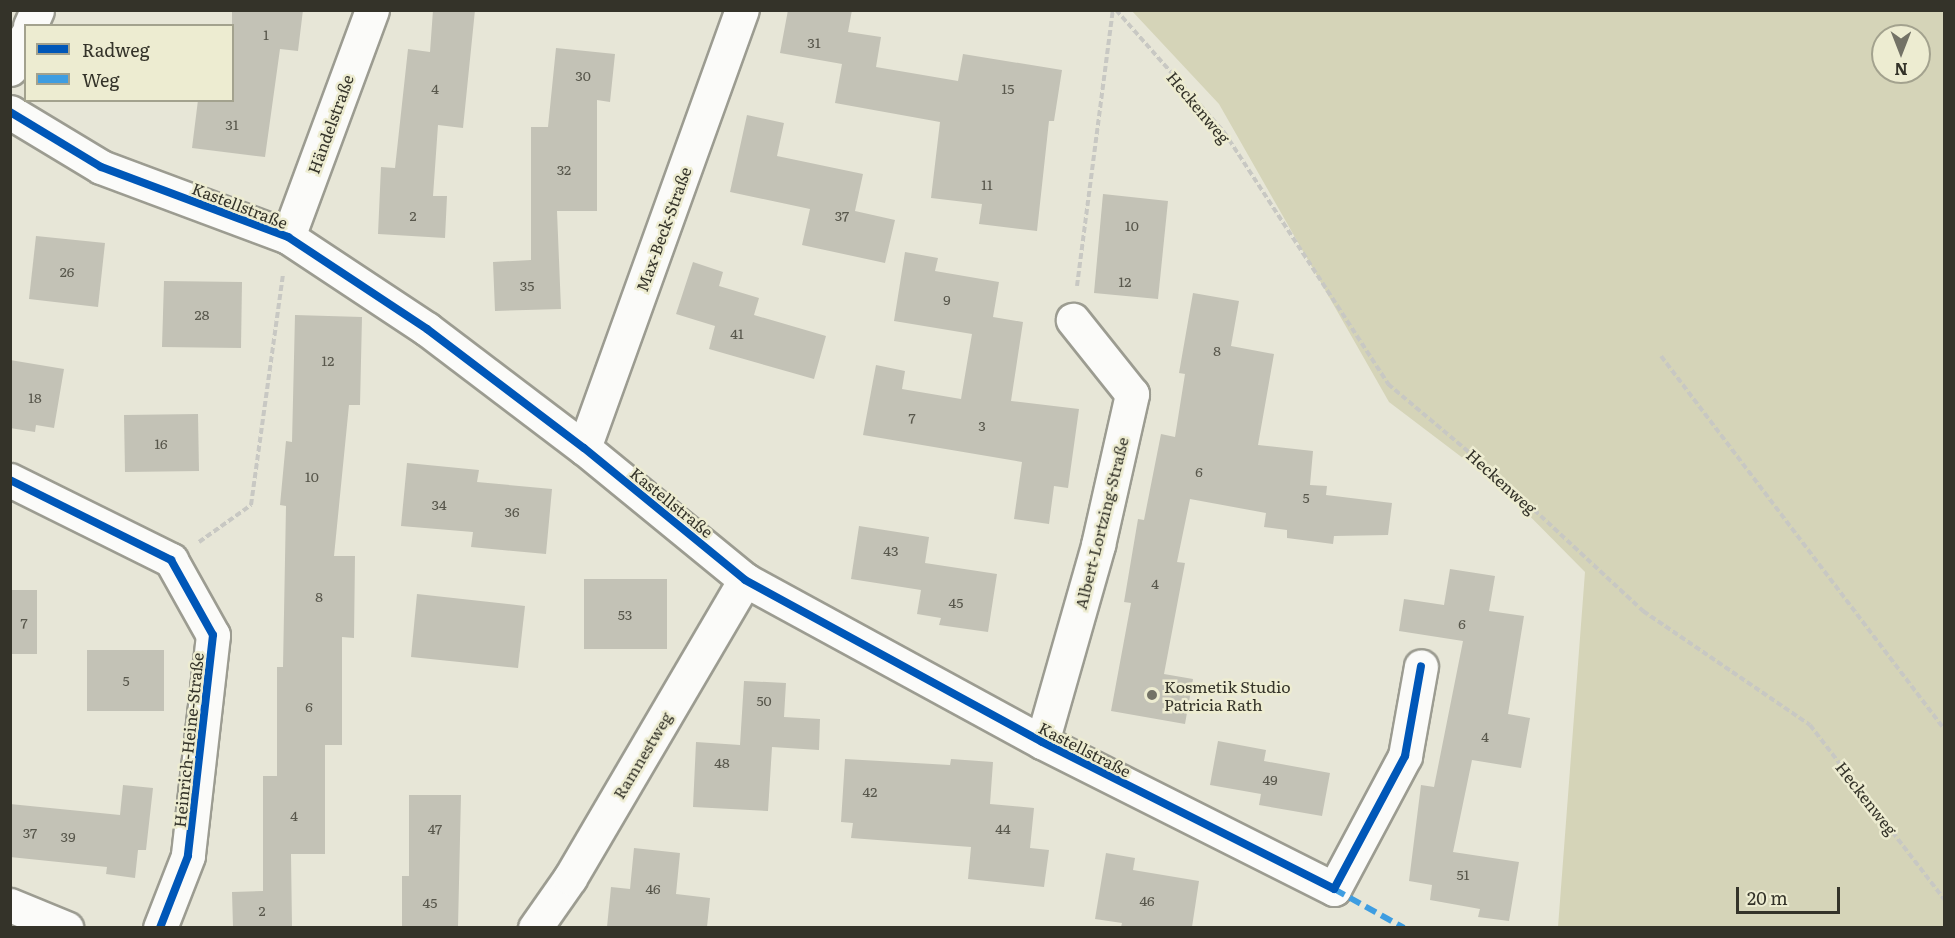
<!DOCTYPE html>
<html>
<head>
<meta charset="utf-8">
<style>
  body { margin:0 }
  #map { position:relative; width:1955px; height:938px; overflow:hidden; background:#e7e6d7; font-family:Literata,serif }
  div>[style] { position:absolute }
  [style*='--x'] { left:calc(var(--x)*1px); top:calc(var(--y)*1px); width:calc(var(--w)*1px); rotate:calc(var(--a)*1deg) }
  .green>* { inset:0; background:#d5d4b8 }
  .building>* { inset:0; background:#c3c2b6 }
  .path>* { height:4px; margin-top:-2px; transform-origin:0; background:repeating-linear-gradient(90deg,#c8c8c3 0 6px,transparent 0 9px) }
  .roads { filter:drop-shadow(2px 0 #9c9c91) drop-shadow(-2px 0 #9c9c91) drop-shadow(0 2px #9c9c91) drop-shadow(0 -2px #9c9c91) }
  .street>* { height:33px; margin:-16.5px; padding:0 16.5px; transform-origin:16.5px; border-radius:16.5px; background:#fbfbf9 }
  .quiet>* { height:6px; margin-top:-3px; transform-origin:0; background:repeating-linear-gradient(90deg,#3e9de1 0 12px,transparent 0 18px) }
  .cycleway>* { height:8px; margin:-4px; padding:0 4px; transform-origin:4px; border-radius:4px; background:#0057b8 }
  .dots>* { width:16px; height:16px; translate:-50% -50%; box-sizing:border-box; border:3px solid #edecd1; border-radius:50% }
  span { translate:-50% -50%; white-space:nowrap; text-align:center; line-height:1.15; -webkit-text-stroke:5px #edecd1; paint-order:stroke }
  .number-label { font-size:14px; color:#58574c }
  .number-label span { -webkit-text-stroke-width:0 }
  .street-label { font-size:16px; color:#343329 }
  .poi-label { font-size:16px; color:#343329 }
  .left { translate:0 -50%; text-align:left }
  .frame { position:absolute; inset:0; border:12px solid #343329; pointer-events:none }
  .legend { position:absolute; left:24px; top:24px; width:210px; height:78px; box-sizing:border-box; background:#edecd1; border:2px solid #a3a28e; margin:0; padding:8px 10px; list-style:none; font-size:18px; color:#343329 }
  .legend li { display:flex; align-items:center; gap:12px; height:30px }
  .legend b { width:30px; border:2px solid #a3a28e }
  .north { position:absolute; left:1871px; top:24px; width:60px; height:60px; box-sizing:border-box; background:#edecd1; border:2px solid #a3a28e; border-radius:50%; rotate:180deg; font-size:16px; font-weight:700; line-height:24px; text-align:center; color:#343329 }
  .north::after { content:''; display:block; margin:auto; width:21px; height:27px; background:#737266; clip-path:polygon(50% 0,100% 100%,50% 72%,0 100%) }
  .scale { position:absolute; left:1736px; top:887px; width:104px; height:27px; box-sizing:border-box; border:3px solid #343329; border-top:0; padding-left:8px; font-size:18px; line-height:21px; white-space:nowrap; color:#343329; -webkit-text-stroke:4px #edecd1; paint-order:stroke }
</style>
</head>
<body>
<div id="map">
  <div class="green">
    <div style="clip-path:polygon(evenodd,1132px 11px,1944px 11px,1944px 927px,1558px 927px,1585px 572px,1501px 487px,1389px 402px,1219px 104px,1132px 11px,1883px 36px,1919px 36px,1919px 72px,1883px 72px,1883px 36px)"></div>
  </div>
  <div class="building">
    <div style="clip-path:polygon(232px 10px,303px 10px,298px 51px,280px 49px,265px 157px,192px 148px,198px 100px,232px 100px)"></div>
    <div style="clip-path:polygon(433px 10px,475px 10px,463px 128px,438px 125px,433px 196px,447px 196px,445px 238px,378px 234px,381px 167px,395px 168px,408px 49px,430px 52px)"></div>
    <div style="clip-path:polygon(788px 10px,852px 10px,848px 32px,881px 37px,876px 67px,958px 81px,963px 54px,1062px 70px,1054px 121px,1049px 121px,1037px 231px,979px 224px,982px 204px,931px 198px,940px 122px,835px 103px,842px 64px,780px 53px)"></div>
    <div style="clip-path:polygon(556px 48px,615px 54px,610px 102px,597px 100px,597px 211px,557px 211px,561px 309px,495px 311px,493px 262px,531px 260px,531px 127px,548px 127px)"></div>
    <div style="clip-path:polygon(747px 115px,784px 123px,777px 156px,863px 174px,855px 211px,895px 220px,885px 263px,802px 245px,810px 209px,730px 192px)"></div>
    <div style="clip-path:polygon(1103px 194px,1168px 201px,1158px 299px,1094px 293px)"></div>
    <div style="clip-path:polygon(36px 236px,105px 243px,98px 307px,29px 299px)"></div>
    <div style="clip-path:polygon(905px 252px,938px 258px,935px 271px,999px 282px,993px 317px,1023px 322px,1011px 401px,1079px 409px,1068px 488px,1054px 486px,1049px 524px,1014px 519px,1022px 462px,863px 435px,876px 365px,905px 371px,902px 389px,961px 399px,972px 334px,894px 321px)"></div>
    <div style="clip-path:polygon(693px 262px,723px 272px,719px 286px,759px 298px,754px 315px,826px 336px,814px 379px,709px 349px,715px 326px,676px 314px)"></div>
    <div style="clip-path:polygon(164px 281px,242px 282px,241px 348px,162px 347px)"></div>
    <div style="clip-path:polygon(1193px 293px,1239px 301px,1231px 346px,1274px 354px,1258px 445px,1313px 451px,1310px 485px,1327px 486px,1326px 495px,1392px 503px,1388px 535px,1334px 536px,1333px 544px,1287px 538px,1287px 530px,1264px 527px,1266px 513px,1190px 499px,1177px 562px,1185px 563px,1164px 674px,1193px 679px,1185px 724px,1111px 711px,1131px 603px,1124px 602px,1138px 519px,1144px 520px,1161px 434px,1175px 437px,1185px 374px,1179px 373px)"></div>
    <div style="clip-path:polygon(295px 315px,362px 317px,360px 405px,349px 405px,334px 556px,355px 556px,354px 638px,342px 637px,342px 745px,325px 745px,325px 854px,291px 854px,292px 927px,233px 927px,232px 892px,263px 891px,263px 776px,277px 776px,277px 667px,283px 667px,286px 506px,280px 505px,286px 441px,292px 442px)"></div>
    <div style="clip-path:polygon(10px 360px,64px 369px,54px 428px,36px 425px,35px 432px,10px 428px)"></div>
    <div style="clip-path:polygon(198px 414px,199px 471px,125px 472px,124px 415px)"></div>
    <div style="clip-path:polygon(407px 463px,479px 470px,477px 482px,552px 489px,546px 554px,471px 547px,473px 532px,401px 526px)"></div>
    <div style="clip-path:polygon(859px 526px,929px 537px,925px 563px,997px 574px,988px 632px,939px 625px,941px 618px,917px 614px,921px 590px,851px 579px)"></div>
    <div style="clip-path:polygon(1450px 569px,1495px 576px,1489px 611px,1524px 616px,1508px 714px,1530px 718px,1521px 768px,1472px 760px,1453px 852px,1519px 862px,1509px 921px,1478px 917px,1480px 909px,1430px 900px,1432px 885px,1409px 881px,1421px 785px,1434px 787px,1463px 641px,1399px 631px,1404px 599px,1444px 605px)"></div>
    <div style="clip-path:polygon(584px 579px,667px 579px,667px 649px,584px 649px)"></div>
    <div style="clip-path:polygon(10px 590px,37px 590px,37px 654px,10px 654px)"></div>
    <div style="clip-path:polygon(417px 594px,525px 606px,518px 668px,411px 657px)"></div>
    <div style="clip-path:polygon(87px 650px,164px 650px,164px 711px,87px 711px)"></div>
    <div style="clip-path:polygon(744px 681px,786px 683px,784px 717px,820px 719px,819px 750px,772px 747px,768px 811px,693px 807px,696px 742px,740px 745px)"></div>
    <div style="clip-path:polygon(1218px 741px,1266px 750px,1264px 761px,1330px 773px,1322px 816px,1259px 805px,1261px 794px,1210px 785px)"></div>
    <div style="clip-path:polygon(845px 759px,950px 765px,951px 759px,993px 762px,990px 804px,1034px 808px,1030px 848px,1049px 850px,1044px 887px,968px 879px,971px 847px,851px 838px,853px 823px,841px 822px)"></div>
    <div style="clip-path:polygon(123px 785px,153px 788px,146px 850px,138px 850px,135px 878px,106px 874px,107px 867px,10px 857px,10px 804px,120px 815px)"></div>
    <div style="clip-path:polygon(409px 795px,461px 795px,458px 927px,402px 927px,402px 876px,409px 876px)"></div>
    <div style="clip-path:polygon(634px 848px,680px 853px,676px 894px,710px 898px,707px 927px,607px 927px,611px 887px,630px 889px)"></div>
    <div style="clip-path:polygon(1106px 853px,1135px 858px,1133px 870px,1199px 881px,1192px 927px,1121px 927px,1122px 923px,1095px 919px)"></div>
  </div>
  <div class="path">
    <div style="--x:1116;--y:10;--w:163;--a:48.5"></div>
    <div style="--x:1224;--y:132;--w:301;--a:56.9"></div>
    <div style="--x:1388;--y:384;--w:148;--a:40.1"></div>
    <div style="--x:1501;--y:479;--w:194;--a:42.9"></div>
    <div style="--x:1643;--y:611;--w:202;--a:34.3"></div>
    <div style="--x:1810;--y:725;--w:220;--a:52.4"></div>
    <div style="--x:1077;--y:286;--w:278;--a:-82.6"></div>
    <div style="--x:1661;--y:356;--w:468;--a:52.8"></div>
    <div style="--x:199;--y:542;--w:64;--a:-35.4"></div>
    <div style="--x:251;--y:505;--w:234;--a:-82.1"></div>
  </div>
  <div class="roads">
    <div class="street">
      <div style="--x:30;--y:26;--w:17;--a:-66"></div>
      <div style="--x:10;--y:69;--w:37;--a:-64"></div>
      <div style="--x:10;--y:112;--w:106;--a:31.1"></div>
      <div style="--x:101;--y:167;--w:200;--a:20.5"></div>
      <div style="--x:288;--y:237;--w:167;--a:33.5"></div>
      <div style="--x:427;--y:329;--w:197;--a:37.2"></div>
      <div style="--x:584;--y:448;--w:208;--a:39.3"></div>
      <div style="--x:745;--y:580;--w:338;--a:28.6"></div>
      <div style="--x:1042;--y:742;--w:327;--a:26.7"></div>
      <div style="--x:1334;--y:889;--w:151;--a:-61.9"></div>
      <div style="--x:1405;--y:756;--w:91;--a:-79.9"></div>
      <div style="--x:288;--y:237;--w:242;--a:-69.7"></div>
      <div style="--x:584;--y:448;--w:466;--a:-70.2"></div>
      <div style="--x:10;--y:480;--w:180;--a:26.4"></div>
      <div style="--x:171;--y:560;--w:86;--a:60.8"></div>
      <div style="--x:213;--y:635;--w:222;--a:96.5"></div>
      <div style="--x:188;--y:856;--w:77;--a:111.3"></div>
      <div style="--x:1042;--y:742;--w:205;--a:-74.1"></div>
      <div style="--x:1098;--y:545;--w:155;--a:-77.3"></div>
      <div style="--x:1132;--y:394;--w:95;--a:-128.6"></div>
      <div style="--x:10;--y:905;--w:61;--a:22.3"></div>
      <div style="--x:535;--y:928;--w:61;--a:-55"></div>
      <div style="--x:570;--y:878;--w:346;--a:-59.6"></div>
    </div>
  </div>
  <div class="quiet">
    <div style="--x:1334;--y:889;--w:80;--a:29.1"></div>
  </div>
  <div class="cycleway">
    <div style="--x:10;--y:112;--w:106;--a:31.1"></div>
    <div style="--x:101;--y:167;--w:200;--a:20.5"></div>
    <div style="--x:288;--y:237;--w:167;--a:33.5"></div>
    <div style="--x:427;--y:329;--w:197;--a:37.2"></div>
    <div style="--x:584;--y:448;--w:208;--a:39.3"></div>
    <div style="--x:745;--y:580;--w:338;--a:28.6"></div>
    <div style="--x:1042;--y:742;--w:327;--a:26.7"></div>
    <div style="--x:1334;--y:889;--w:151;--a:-61.9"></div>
    <div style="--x:1405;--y:756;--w:91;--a:-79.9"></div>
    <div style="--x:10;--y:480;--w:180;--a:26.4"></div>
    <div style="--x:171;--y:560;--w:86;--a:60.8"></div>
    <div style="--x:213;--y:635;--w:222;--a:96.5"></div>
    <div style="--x:188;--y:856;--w:77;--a:111.3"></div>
  </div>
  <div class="dots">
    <div style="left:1152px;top:695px;background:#737266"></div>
  </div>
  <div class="number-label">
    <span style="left:266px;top:34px">1</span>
    <span style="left:814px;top:42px">31</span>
    <span style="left:583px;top:75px">30</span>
    <span style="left:435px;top:88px">4</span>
    <span style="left:1008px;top:88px">15</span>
    <span style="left:232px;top:124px">31</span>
    <span style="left:564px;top:169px">32</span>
    <span style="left:987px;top:184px">11</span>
    <span style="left:413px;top:215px">2</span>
    <span style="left:842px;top:215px">37</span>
    <span style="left:1132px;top:225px">10</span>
    <span style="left:67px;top:271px">26</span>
    <span style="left:1125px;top:281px">12</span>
    <span style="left:527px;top:285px">35</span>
    <span style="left:947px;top:299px">9</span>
    <span style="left:202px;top:314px">28</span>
    <span style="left:737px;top:333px">41</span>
    <span style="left:1217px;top:350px">8</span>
    <span style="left:328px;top:360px">12</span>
    <span style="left:35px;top:397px">18</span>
    <span style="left:912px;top:417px">7</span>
    <span style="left:982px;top:425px">3</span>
    <span style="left:161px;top:443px">16</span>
    <span style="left:1199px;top:471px">6</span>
    <span style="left:312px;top:476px">10</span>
    <span style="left:1306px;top:497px">5</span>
    <span style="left:439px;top:504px">34</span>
    <span style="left:512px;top:511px">36</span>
    <span style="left:891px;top:550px">43</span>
    <span style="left:1155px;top:583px">4</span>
    <span style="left:319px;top:596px">8</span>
    <span style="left:956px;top:602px">45</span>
    <span style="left:625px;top:614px">53</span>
    <span style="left:24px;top:622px">7</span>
    <span style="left:1462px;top:623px">6</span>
    <span style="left:126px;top:680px">5</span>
    <span style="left:764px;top:700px">50</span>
    <span style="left:309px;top:706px">6</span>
    <span style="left:1485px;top:736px">4</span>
    <span style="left:722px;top:762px">48</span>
    <span style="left:1270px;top:779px">49</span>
    <span style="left:870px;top:791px">42</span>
    <span style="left:294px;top:815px">4</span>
    <span style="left:435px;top:828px">47</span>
    <span style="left:1003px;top:828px">44</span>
    <span style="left:30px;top:832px">37</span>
    <span style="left:68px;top:836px">39</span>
    <span style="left:1463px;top:874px">51</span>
    <span style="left:653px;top:888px">46</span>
    <span style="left:1147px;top:900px">46</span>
    <span style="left:430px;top:902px">45</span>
    <span style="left:262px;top:910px">2</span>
  </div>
  <div class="street-label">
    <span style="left:1199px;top:107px;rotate:50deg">Heckenweg</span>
    <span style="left:330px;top:124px;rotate:-70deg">Händelstraße</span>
    <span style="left:240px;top:205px;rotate:21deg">Kastellstraße</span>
    <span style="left:663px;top:229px;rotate:-70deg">Max-Beck-Straße</span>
    <span style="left:1502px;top:481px;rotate:42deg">Heckenweg</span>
    <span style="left:672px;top:502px;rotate:39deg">Kastellstraße</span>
    <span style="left:1101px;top:523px;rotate:-76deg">Albert-Lortzing-Straße</span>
    <span style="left:188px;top:740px;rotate:-84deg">Heinrich-Heine-Straße</span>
    <span style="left:1085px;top:749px;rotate:27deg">Kastellstraße</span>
    <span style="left:642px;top:755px;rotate:-59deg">Ramnestweg</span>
    <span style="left:1867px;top:798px;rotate:52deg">Heckenweg</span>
  </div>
  <div class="poi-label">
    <span class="left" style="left:1164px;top:695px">Kosmetik Studio<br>Patricia Rath</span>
  </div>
  <div class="frame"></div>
  <ul class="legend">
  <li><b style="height:8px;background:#0057b8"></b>Radweg</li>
  <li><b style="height:8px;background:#3e9de1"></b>Weg</li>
  </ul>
  <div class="north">N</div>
  <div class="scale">20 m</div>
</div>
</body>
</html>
